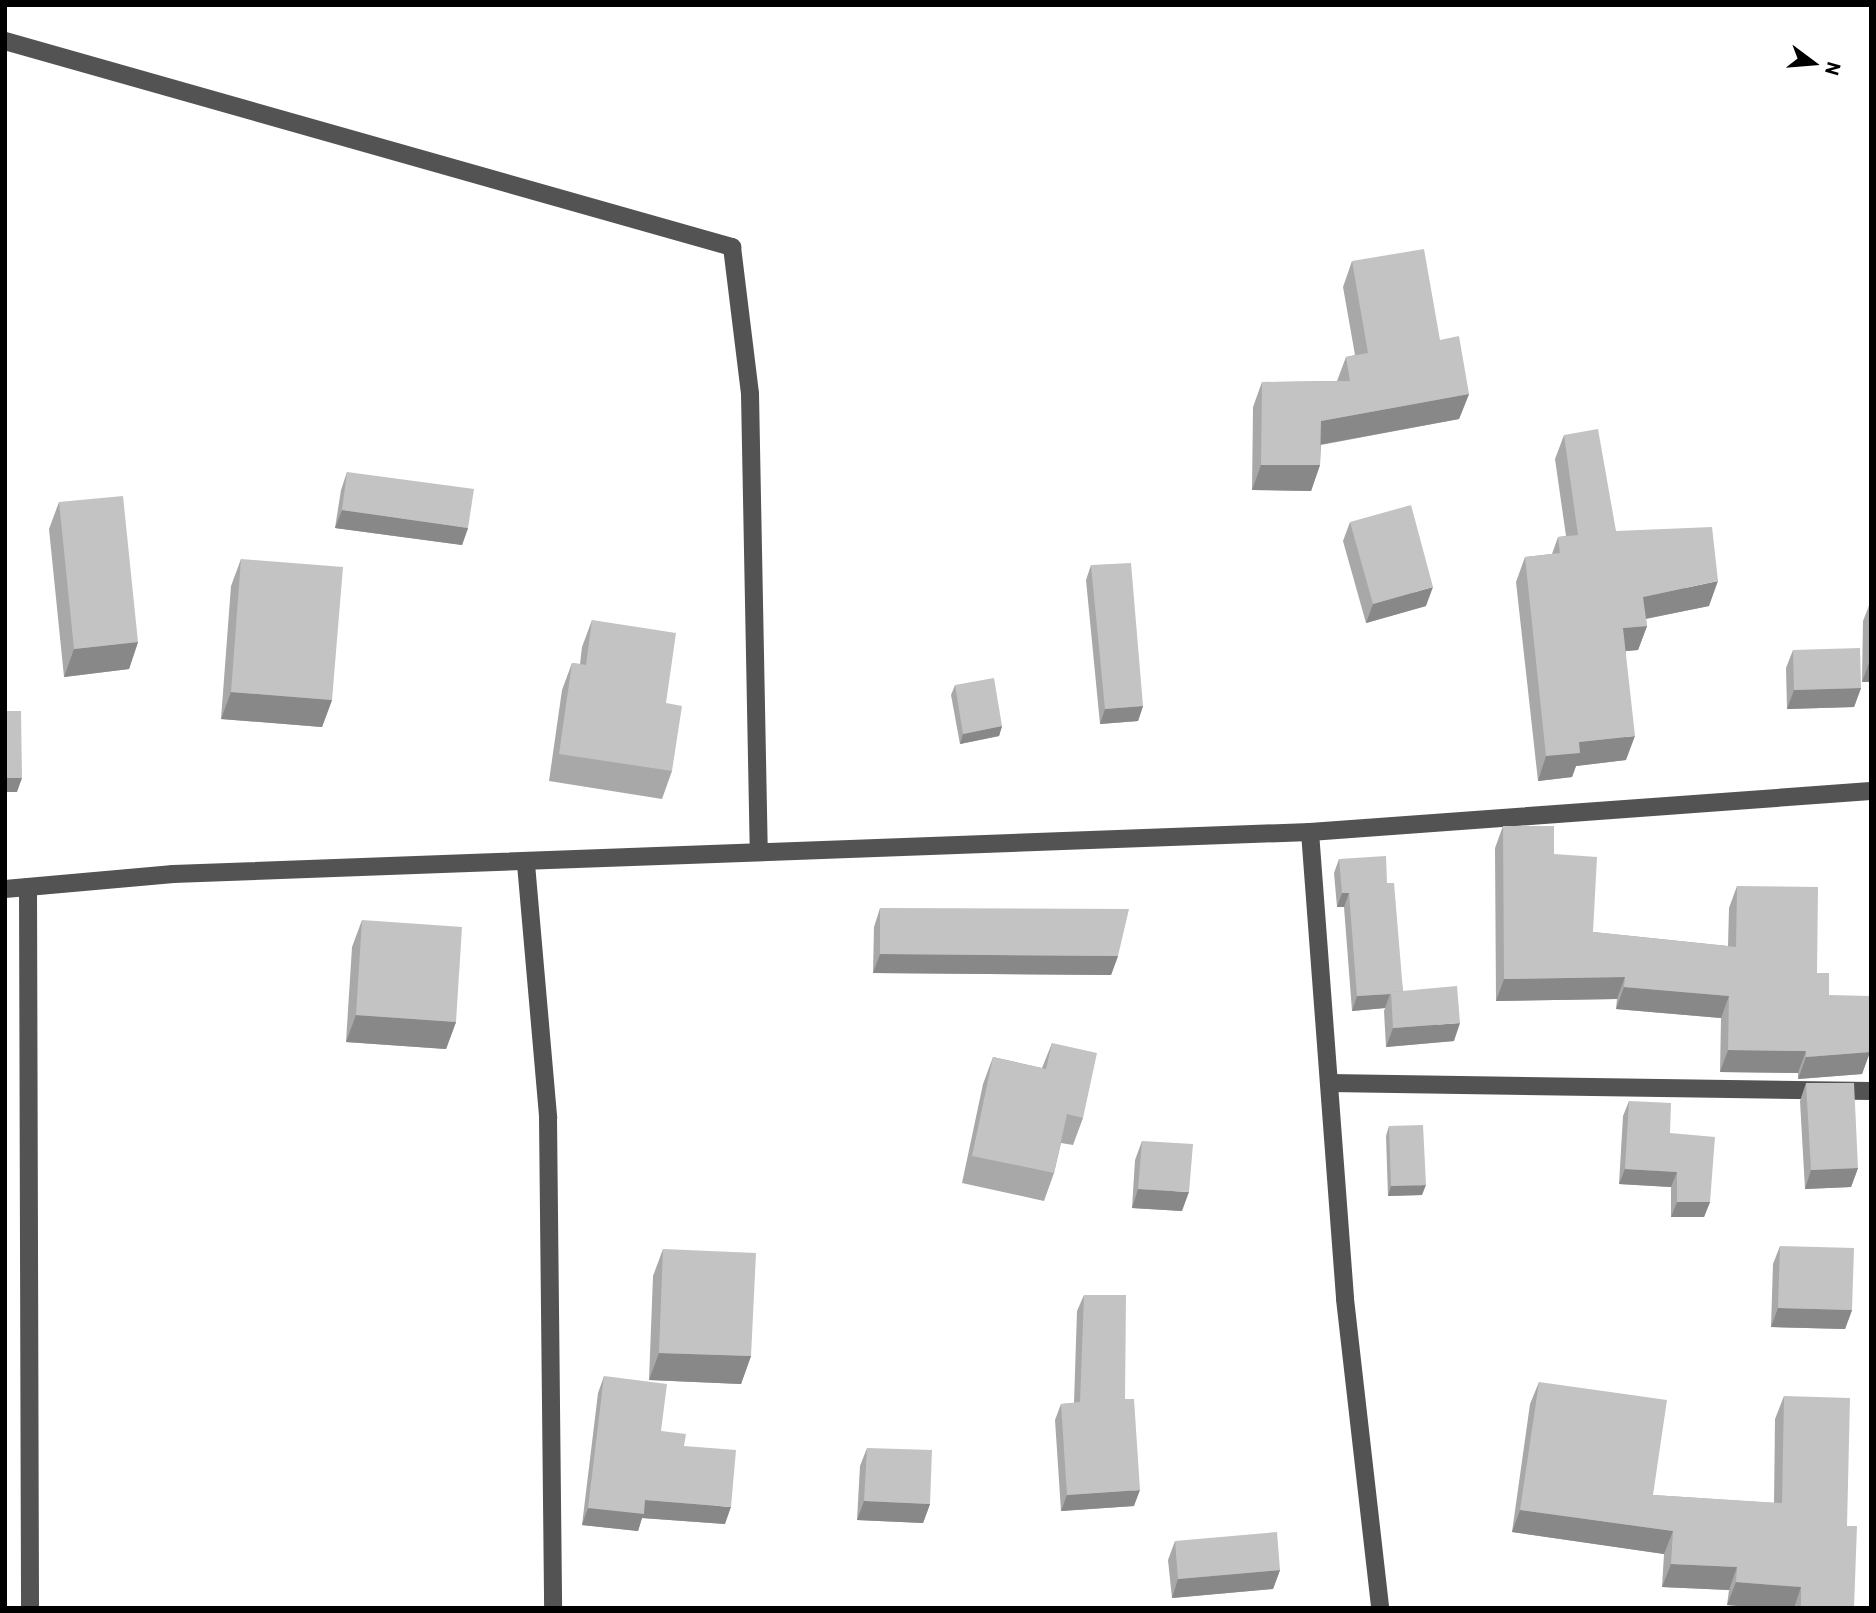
<!DOCTYPE html>
<html>
<head>
<meta charset="utf-8">
<style>
  body { margin:0 }
  #map { position:relative; width:1876px; height:1613px; overflow:hidden; background:#fff; font-family:Barlow,sans-serif }
  div>[style] { position:absolute }
  [style*='--x'] { left:calc(var(--x)*1px); top:calc(var(--y)*1px); width:calc(var(--w)*1px); rotate:calc(var(--a)*1deg) }
  .minor>* { height:18px; margin:-9px; padding:0 9px; transform-origin:9px; border-radius:9px; background:#535353 }
  .wall>* { inset:0; background:#a8a8a8 }
  .shaded-wall>* { inset:0; background:#888 }
  .building>* { inset:0; background:#c3c3c3 }
  span { translate:-50% -50%; white-space:nowrap; text-align:center; line-height:1.15; -webkit-text-stroke:6px #fff; paint-order:stroke }
  .frame { position:absolute; inset:0; border:7px solid #000; pointer-events:none }
  .north { position:absolute; left:1778px; top:28px; width:70px; height:70px; -webkit-text-stroke:5px #fff; paint-order:stroke; rotate:106deg; font-size:19px; font-weight:700; line-height:28px; text-align:center; color:#000 }
  .north::after { content:''; display:block; margin:auto; width:24px; height:32px; background:#000; clip-path:polygon(50% 0,100% 100%,50% 72%,0 100%) }
</style>
</head>
<body>
<div id="map">
  <div class="minor">
    <div style="--x:5;--y:41;--w:756;--a:15.82"></div>
    <div style="--x:732;--y:247;--w:148;--a:83"></div>
    <div style="--x:750;--y:394;--w:458;--a:88.9"></div>
    <div style="--x:1310;--y:832;--w:468;--a:85.7"></div>
    <div style="--x:1345;--y:1299;--w:311;--a:83.5"></div>
    <div style="--x:526;--y:864;--w:255;--a:85"></div>
    <div style="--x:548;--y:1118;--w:490;--a:89.4"></div>
    <div style="--x:28;--y:887;--w:721;--a:89.84"></div>
    <div style="--x:5;--y:889;--w:169;--a:-5.1"></div>
    <div style="--x:173;--y:874;--w:1138;--a:-2.12"></div>
    <div style="--x:1310;--y:832;--w:562;--a:-4.18"></div>
    <div style="--x:1329;--y:1083;--w:542;--a:0.85"></div>
  </div>
  <div class="wall">
    <div style="clip-path:polygon(1352px 261px,1440px 340px,1469px 394px,1459px 419px,1321px 445px,1320px 465px,1311px 491px,1252px 490px,1253px 407px,1262px 382px,1337px 381px,1346px 357px,1355px 355px,1343px 287px)"></div>
    <div style="clip-path:polygon(1564px 435px,1616px 531px,1709px 606px,1646px 619px,1647px 626px,1638px 650px,1626px 651px,1626px 760px,1576px 766px,1572px 777px,1538px 781px,1516px 582px,1525px 557px,1552px 554px,1558px 537px,1566px 536px,1555px 459px)"></div>
    <div style="clip-path:polygon(347px 472px,468px 528px,462px 545px,335px 528px,341px 490px)"></div>
    <div style="clip-path:polygon(59px 502px,138px 642px,129px 669px,64px 677px,49px 529px)"></div>
    <div style="clip-path:polygon(1350px 522px,1426px 606px,1366px 623px,1343px 541px)"></div>
    <div style="clip-path:polygon(241px 559px,332px 700px,322px 727px,221px 719px,231px 586px)"></div>
    <div style="clip-path:polygon(1091px 565px,1143px 706px,1138px 721px,1100px 724px,1086px 580px)"></div>
    <div style="clip-path:polygon(1870px 603px,1871px 603px,1871px 682px,1862px 682px,1863px 621px)"></div>
    <div style="clip-path:polygon(592px 620px,666px 703px,672px 771px,662px 799px,549px 781px,562px 690px,572px 663px,580px 664px,582px 647px)"></div>
    <div style="clip-path:polygon(1793px 650px,1861px 688px,1854px 707px,1787px 709px,1786px 668px)"></div>
    <div style="clip-path:polygon(955px 685px,1002px 726px,999px 736px,960px 744px,951px 695px)"></div>
    <div style="clip-path:polygon(1503px 826px,1554px 854px,1593px 932px,1728px 946px,1729px 908px,1737px 886px,1817px 973px,1829px 995px,1870px 1052px,1862px 1074px,1798px 1079px,1798px 1073px,1720px 1072px,1721px 1018px,1616px 1009px,1617px 999px,1496px 1001px,1495px 848px)"></div>
    <div style="clip-path:polygon(1339px 859px,1387px 883px,1403px 991px,1454px 1041px,1386px 1047px,1384px 1011px,1385px 1008px,1352px 1011px,1344px 907px,1337px 907px,1334px 873px)"></div>
    <div style="clip-path:polygon(880px 908px,1118px 956px,1111px 975px,873px 973px,874px 927px)"></div>
    <div style="clip-path:polygon(362px 920px,456px 1022px,446px 1049px,346px 1042px,352px 947px)"></div>
    <div style="clip-path:polygon(1052px 1043px,1083px 1118px,1073px 1145px,1061px 1143px,1054px 1173px,1044px 1201px,962px 1183px,983px 1084px,993px 1057px,1042px 1068px)"></div>
    <div style="clip-path:polygon(1806px 1083px,1858px 1168px,1851px 1187px,1805px 1189px,1800px 1101px)"></div>
    <div style="clip-path:polygon(1629px 1101px,1670px 1133px,1710px 1202px,1704px 1217px,1671px 1217px,1671px 1187px,1619px 1184px,1623px 1116px)"></div>
    <div style="clip-path:polygon(1389px 1126px,1422px 1195px,1388px 1196px,1386px 1136px)"></div>
    <div style="clip-path:polygon(1142px 1141px,1182px 1211px,1132px 1208px,1135px 1160px)"></div>
    <div style="clip-path:polygon(1780px 1246px,1852px 1310px,1845px 1329px,1771px 1327px,1773px 1264px)"></div>
    <div style="clip-path:polygon(663px 1249px,751px 1356px,741px 1384px,649px 1380px,653px 1276px)"></div>
    <div style="clip-path:polygon(1084px 1295px,1125px 1399px,1134px 1506px,1061px 1511px,1055px 1420px,1061px 1404px,1074px 1403px,1077px 1311px)"></div>
    <div style="clip-path:polygon(604px 1376px,661px 1431px,684px 1446px,725px 1524px,642px 1518px,638px 1531px,582px 1525px,598px 1393px)"></div>
    <div style="clip-path:polygon(1539px 1382px,1653px 1495px,1774px 1503px,1775px 1419px,1784px 1396px,1847px 1526px,1854px 1608px,1763px 1608px,1727px 1605px,1729px 1590px,1662px 1587px,1664px 1554px,1512px 1532px,1530px 1404px)"></div>
    <div style="clip-path:polygon(867px 1448px,930px 1504px,923px 1523px,857px 1520px,860px 1466px)"></div>
    <div style="clip-path:polygon(1175px 1541px,1280px 1570px,1273px 1589px,1172px 1598px,1168px 1560px)"></div>
  </div>
  <div class="shaded-wall">
    <div style="clip-path:polygon(1469px 394px,1459px 419px,1312px 446px,1321px 421px)"></div>
    <div style="clip-path:polygon(1261px 465px,1320px 465px,1311px 491px,1252px 490px)"></div>
    <div style="clip-path:polygon(342px 510px,468px 528px,462px 545px,335px 528px)"></div>
    <div style="clip-path:polygon(1718px 581px,1709px 606px,1634px 621px,1643px 597px)"></div>
    <div style="clip-path:polygon(1433px 587px,1426px 606px,1366px 623px,1373px 604px)"></div>
    <div style="clip-path:polygon(1647px 626px,1638px 650px,1614px 652px,1623px 628px)"></div>
    <div style="clip-path:polygon(138px 642px,129px 669px,64px 677px,74px 649px)"></div>
    <div style="clip-path:polygon(1869px 663px,1871px 663px,1871px 682px,1862px 682px)"></div>
    <div style="clip-path:polygon(1861px 688px,1854px 707px,1787px 709px,1794px 690px)"></div>
    <div style="clip-path:polygon(231px 692px,332px 700px,322px 727px,221px 719px)"></div>
    <div style="clip-path:polygon(1143px 706px,1138px 721px,1100px 724px,1105px 709px)"></div>
    <div style="clip-path:polygon(1002px 726px,999px 736px,960px 744px,963px 734px)"></div>
    <div style="clip-path:polygon(1635px 736px,1626px 760px,1576px 766px,1572px 777px,1538px 781px,1546px 756px,1579px 742px)"></div>
    <div style="clip-path:polygon(5px 778px,22px 778px,17px 792px,5px 792px)"></div>
    <div style="clip-path:polygon(1342px 893px,1349px 893px,1344px 907px,1337px 907px)"></div>
    <div style="clip-path:polygon(880px 954px,1118px 956px,1111px 975px,873px 973px)"></div>
    <div style="clip-path:polygon(1625px 977px,1617px 999px,1496px 1001px,1504px 979px)"></div>
    <div style="clip-path:polygon(1624px 987px,1729px 996px,1721px 1018px,1616px 1009px)"></div>
    <div style="clip-path:polygon(1390px 994px,1385px 1008px,1352px 1011px,1357px 996px)"></div>
    <div style="clip-path:polygon(356px 1015px,456px 1022px,446px 1049px,346px 1042px)"></div>
    <div style="clip-path:polygon(1460px 1023px,1454px 1041px,1386px 1047px,1393px 1028px)"></div>
    <div style="clip-path:polygon(1728px 1050px,1806px 1051px,1798px 1073px,1720px 1072px)"></div>
    <div style="clip-path:polygon(1870px 1052px,1862px 1074px,1798px 1079px,1806px 1057px)"></div>
    <div style="clip-path:polygon(1858px 1168px,1851px 1187px,1805px 1189px,1811px 1170px)"></div>
    <div style="clip-path:polygon(1625px 1169px,1677px 1172px,1671px 1187px,1619px 1184px)"></div>
    <div style="clip-path:polygon(1426px 1185px,1422px 1195px,1388px 1196px,1391px 1186px)"></div>
    <div style="clip-path:polygon(1138px 1189px,1189px 1192px,1182px 1211px,1132px 1208px)"></div>
    <div style="clip-path:polygon(1677px 1202px,1710px 1202px,1704px 1217px,1671px 1217px)"></div>
    <div style="clip-path:polygon(1778px 1308px,1852px 1310px,1845px 1329px,1771px 1327px)"></div>
    <div style="clip-path:polygon(659px 1353px,751px 1356px,741px 1384px,649px 1380px)"></div>
    <div style="clip-path:polygon(1140px 1490px,1134px 1506px,1061px 1511px,1067px 1495px)"></div>
    <div style="clip-path:polygon(645px 1500px,731px 1507px,725px 1524px,642px 1518px,638px 1531px,582px 1525px,588px 1508px)"></div>
    <div style="clip-path:polygon(864px 1501px,930px 1504px,923px 1523px,857px 1520px)"></div>
    <div style="clip-path:polygon(1520px 1510px,1673px 1531px,1664px 1554px,1512px 1532px)"></div>
    <div style="clip-path:polygon(1671px 1564px,1737px 1567px,1729px 1590px,1662px 1587px)"></div>
    <div style="clip-path:polygon(1280px 1570px,1273px 1589px,1172px 1598px,1178px 1579px)"></div>
    <div style="clip-path:polygon(1736px 1582px,1801px 1587px,1794px 1608px,1763px 1608px,1727px 1605px)"></div>
  </div>
  <div class="building">
    <div style="clip-path:polygon(1424px 249px,1440px 340px,1459px 336px,1469px 394px,1321px 421px,1320px 465px,1261px 465px,1262px 382px,1350px 381px,1346px 357px,1368px 353px,1352px 261px)"></div>
    <div style="clip-path:polygon(1598px 429px,1616px 531px,1712px 527px,1718px 581px,1643px 597px,1647px 626px,1623px 628px,1635px 736px,1579px 742px,1580px 753px,1546px 756px,1525px 557px,1560px 553px,1558px 537px,1578px 535px,1564px 435px)"></div>
    <div style="clip-path:polygon(347px 472px,474px 489px,468px 528px,342px 510px)"></div>
    <div style="clip-path:polygon(123px 496px,138px 642px,74px 649px,59px 502px)"></div>
    <div style="clip-path:polygon(1411px 505px,1433px 587px,1373px 604px,1350px 522px)"></div>
    <div style="clip-path:polygon(241px 559px,343px 567px,332px 700px,231px 692px)"></div>
    <div style="clip-path:polygon(1131px 563px,1143px 706px,1105px 709px,1091px 565px)"></div>
    <div style="clip-path:polygon(1870px 603px,1871px 603px,1871px 663px,1869px 663px)"></div>
    <div style="clip-path:polygon(592px 620px,676px 633px,666px 703px,682px 706px,672px 771px,559px 754px,572px 663px,586px 665px)"></div>
    <div style="clip-path:polygon(1860px 648px,1861px 688px,1794px 690px,1793px 650px)"></div>
    <div style="clip-path:polygon(994px 678px,1002px 726px,963px 734px,955px 685px)"></div>
    <div style="clip-path:polygon(5px 711px,21px 711px,22px 778px,5px 778px)"></div>
    <div style="clip-path:polygon(1503px 826px,1554px 826px,1554px 854px,1597px 857px,1593px 932px,1736px 947px,1737px 886px,1818px 887px,1817px 973px,1829px 973px,1829px 995px,1871px 996px,1870px 1052px,1806px 1057px,1806px 1051px,1728px 1050px,1729px 996px,1624px 987px,1625px 977px,1504px 979px)"></div>
    <div style="clip-path:polygon(1386px 856px,1387px 883px,1394px 883px,1403px 991px,1391px 992px,1391px 994px,1357px 996px,1349px 893px,1342px 893px,1339px 859px)"></div>
    <div style="clip-path:polygon(880px 908px,1129px 909px,1118px 956px,880px 954px)"></div>
    <div style="clip-path:polygon(362px 920px,462px 927px,456px 1022px,356px 1015px)"></div>
    <div style="clip-path:polygon(1457px 986px,1460px 1023px,1393px 1028px,1391px 992px)"></div>
    <div style="clip-path:polygon(1052px 1043px,1097px 1053px,1083px 1118px,1067px 1114px,1054px 1173px,972px 1156px,993px 1057px,1046px 1069px)"></div>
    <div style="clip-path:polygon(1806px 1083px,1854px 1083px,1858px 1168px,1811px 1170px)"></div>
    <div style="clip-path:polygon(1629px 1101px,1671px 1103px,1670px 1133px,1715px 1137px,1710px 1202px,1677px 1202px,1677px 1172px,1625px 1169px)"></div>
    <div style="clip-path:polygon(1423px 1125px,1426px 1185px,1391px 1186px,1389px 1126px)"></div>
    <div style="clip-path:polygon(1142px 1141px,1193px 1144px,1189px 1192px,1138px 1189px)"></div>
    <div style="clip-path:polygon(1780px 1246px,1854px 1248px,1852px 1310px,1778px 1308px)"></div>
    <div style="clip-path:polygon(663px 1249px,756px 1253px,751px 1356px,659px 1353px)"></div>
    <div style="clip-path:polygon(1084px 1295px,1126px 1295px,1125px 1399px,1134px 1399px,1140px 1490px,1067px 1495px,1061px 1404px,1080px 1402px)"></div>
    <div style="clip-path:polygon(604px 1376px,667px 1384px,661px 1431px,686px 1434px,684px 1446px,736px 1450px,731px 1507px,645px 1500px,644px 1514px,588px 1508px)"></div>
    <div style="clip-path:polygon(1539px 1382px,1667px 1400px,1653px 1495px,1782px 1503px,1784px 1396px,1850px 1398px,1847px 1526px,1857px 1526px,1854px 1608px,1801px 1608px,1801px 1587px,1736px 1582px,1737px 1567px,1671px 1564px,1673px 1531px,1520px 1510px)"></div>
    <div style="clip-path:polygon(867px 1448px,932px 1450px,930px 1504px,864px 1501px)"></div>
    <div style="clip-path:polygon(1277px 1532px,1280px 1570px,1178px 1579px,1175px 1541px)"></div>
  </div>
  <div class="frame"></div>
  <div class="north">N</div>
</div>
</body>
</html>
